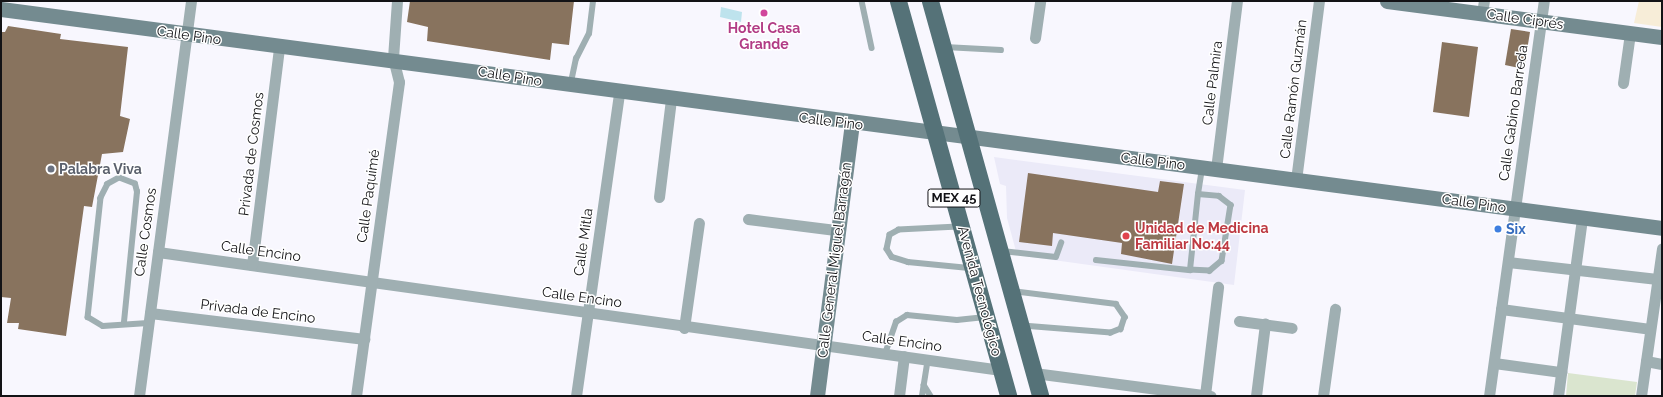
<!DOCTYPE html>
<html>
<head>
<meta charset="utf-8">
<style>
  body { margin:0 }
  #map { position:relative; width:1663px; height:397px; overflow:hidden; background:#f8f7fe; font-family:Raleway,sans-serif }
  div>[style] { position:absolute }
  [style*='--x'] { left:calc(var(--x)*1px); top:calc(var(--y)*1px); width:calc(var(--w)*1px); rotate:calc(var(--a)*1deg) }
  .built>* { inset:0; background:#ebeaf8 }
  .education>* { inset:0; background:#f7edd8 }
  .green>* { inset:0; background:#dae5cf }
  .water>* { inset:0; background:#bee3ed }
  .building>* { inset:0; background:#88735e }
  .lane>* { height:5.5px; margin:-2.75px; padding:0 2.75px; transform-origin:2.75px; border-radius:2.75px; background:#9fafb2 }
  .street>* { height:11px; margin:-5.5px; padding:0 5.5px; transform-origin:5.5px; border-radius:5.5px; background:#9fafb2 }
  .secondary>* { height:15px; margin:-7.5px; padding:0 7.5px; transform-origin:7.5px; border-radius:7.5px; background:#748b90 }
  .primary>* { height:17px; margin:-8.5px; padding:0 8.5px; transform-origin:8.5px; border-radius:8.5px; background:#557278 }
  .dots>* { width:11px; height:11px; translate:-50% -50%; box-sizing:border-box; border:2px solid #fff; border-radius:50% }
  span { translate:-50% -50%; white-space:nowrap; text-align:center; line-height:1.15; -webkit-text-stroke:3px #fff; paint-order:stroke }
  .shield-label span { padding:1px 3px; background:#fff; border:1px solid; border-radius:3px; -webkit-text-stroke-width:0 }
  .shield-label { font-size:13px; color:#131316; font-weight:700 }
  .street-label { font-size:14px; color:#131316 }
  .hotel-label { font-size:14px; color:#b23c85; font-weight:700 }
  .worship-label { font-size:14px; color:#5b616d; font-weight:700 }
  .left { translate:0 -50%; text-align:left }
  .health-label { font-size:14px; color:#be3a42; font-weight:700 }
  .shop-label { font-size:14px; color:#366cbe; font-weight:700 }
  .frame { position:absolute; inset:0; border:2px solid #131316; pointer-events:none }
</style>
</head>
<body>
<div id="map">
  <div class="built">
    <div style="clip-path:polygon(994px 157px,1245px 190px,1234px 285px,1017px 255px,1007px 218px,1006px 186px,1000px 184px)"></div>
  </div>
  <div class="education">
    <div style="clip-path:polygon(1639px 1px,1662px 1px,1662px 27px,1634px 23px)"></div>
  </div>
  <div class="green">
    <div style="clip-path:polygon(1568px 373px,1637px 382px,1635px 396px,1566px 396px)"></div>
  </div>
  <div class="water">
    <div style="clip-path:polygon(721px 7px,742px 12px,741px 22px,720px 17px)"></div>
  </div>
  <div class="building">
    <div style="clip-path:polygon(410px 1px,574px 1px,569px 45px,552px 43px,550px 60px,427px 41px,428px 27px,407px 22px)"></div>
    <div style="clip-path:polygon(8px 26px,61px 34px,60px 39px,128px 47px,120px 116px,130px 119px,123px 152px,102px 154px,92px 207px,84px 206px,66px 336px,18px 329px,19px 323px,7px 323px,11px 298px,1px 297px,1px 32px,5px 32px)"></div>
    <div style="clip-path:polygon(1511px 29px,1530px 32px,1524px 69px,1505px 65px)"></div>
    <div style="clip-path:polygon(1442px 42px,1478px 47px,1469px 117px,1433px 112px)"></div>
    <div style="clip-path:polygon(1028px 173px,1158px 192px,1160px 181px,1184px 184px,1172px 264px,1121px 254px,1122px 243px,1053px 233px,1052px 246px,1019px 242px)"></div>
  </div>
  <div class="lane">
    <div style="--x:862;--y:1;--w:48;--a:78"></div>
    <div style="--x:945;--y:47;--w:56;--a:3.1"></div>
    <div style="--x:571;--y:82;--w:24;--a:-78"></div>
    <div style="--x:576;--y:59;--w:28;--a:-63"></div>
    <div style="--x:589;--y:34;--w:33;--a:-83"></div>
    <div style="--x:1198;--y:194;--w:21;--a:5"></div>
    <div style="--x:1219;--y:196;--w:15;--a:37"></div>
    <div style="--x:1231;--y:205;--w:57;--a:99.1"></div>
    <div style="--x:1222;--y:261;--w:16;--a:140"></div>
    <div style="--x:1210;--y:271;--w:20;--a:-177"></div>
    <div style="--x:1190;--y:270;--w:76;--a:-84"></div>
    <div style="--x:1198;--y:194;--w:25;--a:-81"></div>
    <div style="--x:958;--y:227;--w:59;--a:177.1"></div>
    <div style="--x:899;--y:230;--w:10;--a:151"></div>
    <div style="--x:890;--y:235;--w:14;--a:102"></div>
    <div style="--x:887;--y:249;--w:9;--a:58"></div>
    <div style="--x:892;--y:257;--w:17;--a:17"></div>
    <div style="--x:908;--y:262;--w:61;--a:5.6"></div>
    <div style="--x:1002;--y:251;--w:54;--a:6.3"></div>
    <div style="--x:1056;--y:257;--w:15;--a:-70"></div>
    <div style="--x:1096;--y:260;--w:95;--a:6.1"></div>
    <div style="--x:1013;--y:291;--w:104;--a:7.2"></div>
    <div style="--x:1116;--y:304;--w:16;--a:55"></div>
    <div style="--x:1125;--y:317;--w:13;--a:108"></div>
    <div style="--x:1121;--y:329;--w:11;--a:158"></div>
    <div style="--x:1111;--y:333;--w:88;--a:-175.5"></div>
    <div style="--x:124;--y:322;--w:131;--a:-84.3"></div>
    <div style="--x:137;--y:192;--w:8;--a:-104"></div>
    <div style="--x:135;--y:184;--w:17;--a:-159"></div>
    <div style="--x:119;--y:178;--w:13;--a:151"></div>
    <div style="--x:108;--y:184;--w:16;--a:117"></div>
    <div style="--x:101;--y:198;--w:120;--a:96.2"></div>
    <div style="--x:88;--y:317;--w:17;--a:31"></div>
    <div style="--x:103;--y:326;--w:45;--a:-3.8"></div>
    <div style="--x:885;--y:354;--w:34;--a:-71"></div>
    <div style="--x:896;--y:322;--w:13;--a:-32"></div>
    <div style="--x:907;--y:315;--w:50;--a:5.7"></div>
    <div style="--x:957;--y:320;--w:28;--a:-6"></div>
    <div style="--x:924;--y:385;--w:13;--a:58"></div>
    <div style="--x:922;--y:396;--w:36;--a:-81"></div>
  </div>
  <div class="street">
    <div style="--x:1482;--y:13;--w:12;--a:-81"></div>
    <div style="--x:1035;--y:38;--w:37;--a:-82"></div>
    <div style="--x:1623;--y:83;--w:50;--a:-82"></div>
    <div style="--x:1216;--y:169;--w:169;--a:-82.9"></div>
    <div style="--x:1296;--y:180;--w:180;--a:-82.7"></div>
    <div style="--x:659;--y:197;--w:99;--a:-83"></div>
    <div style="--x:748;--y:219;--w:88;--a:7.2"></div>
    <div style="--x:158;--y:252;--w:851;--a:7.97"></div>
    <div style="--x:1508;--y:262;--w:150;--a:6.5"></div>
    <div style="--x:252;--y:265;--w:220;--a:-82.9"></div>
    <div style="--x:1501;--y:309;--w:150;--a:7.6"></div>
    <div style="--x:150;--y:313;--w:216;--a:6.9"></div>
    <div style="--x:1239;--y:321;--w:53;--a:7.5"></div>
    <div style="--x:684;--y:328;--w:106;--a:-81.9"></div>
    <div style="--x:1646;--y:361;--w:16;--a:11"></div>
    <div style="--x:1494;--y:363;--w:68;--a:7.7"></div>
    <div style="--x:1034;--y:373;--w:178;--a:7.4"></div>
    <div style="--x:1205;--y:395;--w:109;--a:-83.1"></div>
    <div style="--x:139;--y:396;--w:398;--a:-82.5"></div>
    <div style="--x:356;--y:396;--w:317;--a:-82.2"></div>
    <div style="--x:399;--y:82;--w:25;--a:-104"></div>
    <div style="--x:393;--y:58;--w:57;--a:-86"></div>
    <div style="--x:576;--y:396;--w:306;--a:-81.9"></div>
    <div style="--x:899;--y:396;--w:40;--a:-82.9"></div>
    <div style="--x:1256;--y:396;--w:73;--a:-82.9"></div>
    <div style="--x:1323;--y:396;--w:88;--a:-82.1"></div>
    <div style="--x:1489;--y:396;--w:399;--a:-82.1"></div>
    <div style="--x:1558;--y:396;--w:179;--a:-82.3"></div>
    <div style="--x:1641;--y:396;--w:149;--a:-81.9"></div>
  </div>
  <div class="secondary">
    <div style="--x:1387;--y:1;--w:277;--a:7.5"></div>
    <div style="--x:1;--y:9;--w:1675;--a:7.51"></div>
    <div style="--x:817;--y:396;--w:274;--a:-82.7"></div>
  </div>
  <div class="primary">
    <div style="--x:898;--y:1;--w:410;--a:74.4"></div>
    <div style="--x:930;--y:1;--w:410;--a:74.4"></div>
  </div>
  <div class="dots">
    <div style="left:764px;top:13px;background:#d1479c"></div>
    <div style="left:51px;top:169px;background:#6b7280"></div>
    <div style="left:1498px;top:229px;background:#3f7fe0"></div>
    <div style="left:1126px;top:236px;background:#e0444e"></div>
  </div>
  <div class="shield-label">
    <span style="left:954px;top:198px">MEX 45</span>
  </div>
  <div class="street-label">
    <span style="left:1525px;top:19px;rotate:8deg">Calle Ciprés</span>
    <span style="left:189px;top:35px;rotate:8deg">Calle Pino</span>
    <span style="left:510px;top:76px;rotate:9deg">Calle Pino</span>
    <span style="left:1212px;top:83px;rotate:-83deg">Calle Palmira</span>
    <span style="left:1293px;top:89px;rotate:-83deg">Calle Ramón Guzmán</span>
    <span style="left:1513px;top:113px;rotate:-82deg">Calle Gabino Barreda</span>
    <span style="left:831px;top:121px;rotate:7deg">Calle Pino</span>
    <span style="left:251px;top:154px;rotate:-83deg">Privada de Cosmos</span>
    <span style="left:1153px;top:161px;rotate:7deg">Calle Pino</span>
    <span style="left:368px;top:196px;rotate:-82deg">Calle Paquimé</span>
    <span style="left:1474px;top:203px;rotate:8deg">Calle Pino</span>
    <span style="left:145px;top:232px;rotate:-82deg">Calle Cosmos</span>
    <span style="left:583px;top:242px;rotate:-82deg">Calle Mitla</span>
    <span style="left:261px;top:251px;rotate:8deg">Calle Encino</span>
    <span style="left:834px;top:260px;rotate:-83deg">Calle General Miguel Barragán</span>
    <span style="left:980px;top:291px;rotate:75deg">Avenida Tecnológico</span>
    <span style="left:582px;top:297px;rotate:8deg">Calle Encino</span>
    <span style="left:258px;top:311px;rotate:7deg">Privada de Encino</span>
    <span style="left:902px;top:341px;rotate:8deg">Calle Encino</span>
  </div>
  <div class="hotel-label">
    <span style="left:764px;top:36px">Hotel Casa<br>Grande</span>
  </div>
  <div class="worship-label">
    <span class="left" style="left:59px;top:169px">Palabra Viva</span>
  </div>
  <div class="health-label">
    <span class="left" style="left:1135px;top:236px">Unidad de Medicina<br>Familiar No:44</span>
  </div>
  <div class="shop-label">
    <span class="left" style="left:1506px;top:229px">Six</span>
  </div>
  <div class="frame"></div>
</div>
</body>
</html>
